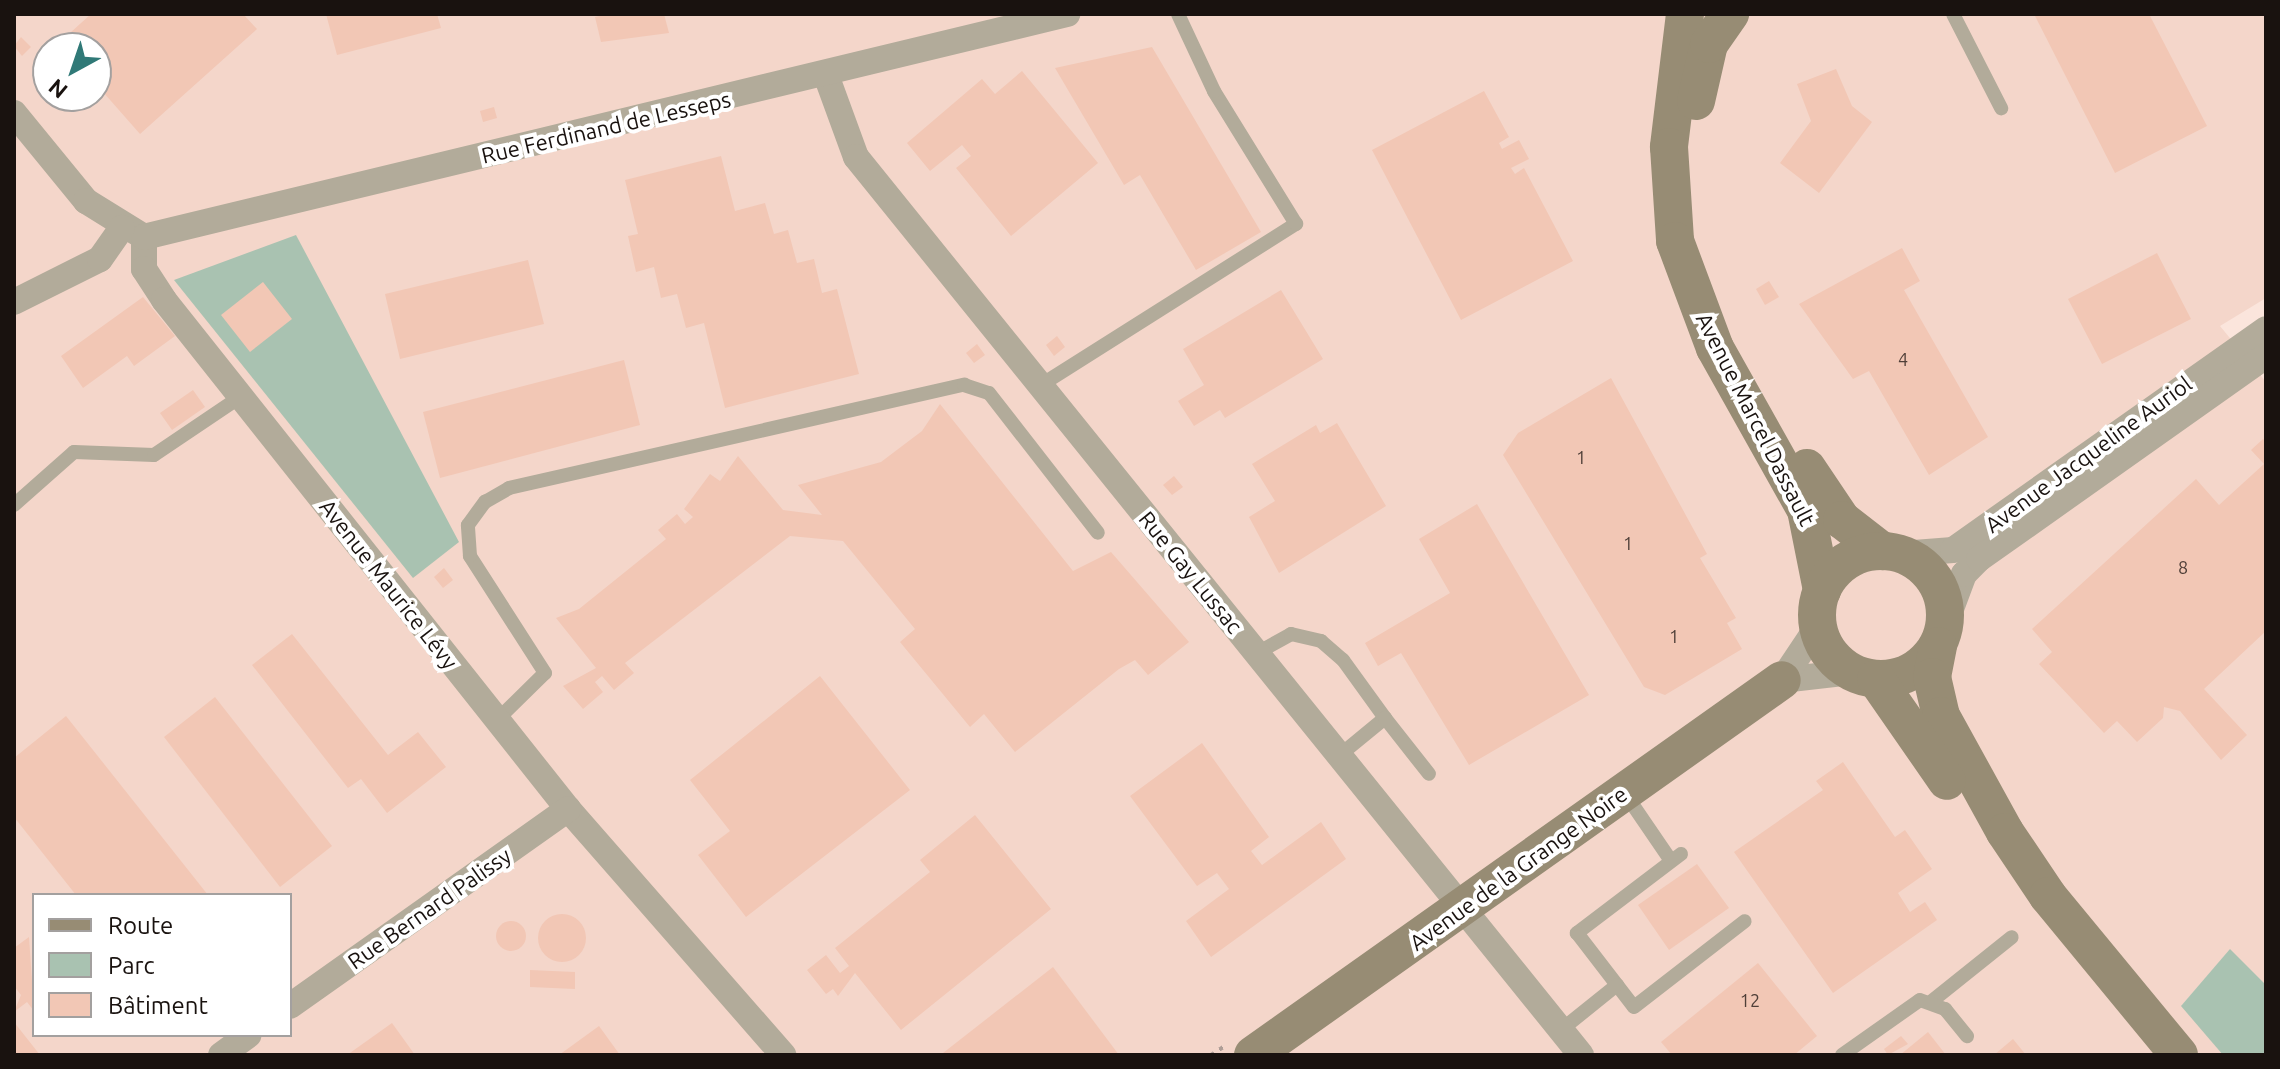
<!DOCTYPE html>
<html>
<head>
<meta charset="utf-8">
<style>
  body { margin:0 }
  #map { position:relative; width:2280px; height:1069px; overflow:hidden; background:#fbe5dc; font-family:Ubuntu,sans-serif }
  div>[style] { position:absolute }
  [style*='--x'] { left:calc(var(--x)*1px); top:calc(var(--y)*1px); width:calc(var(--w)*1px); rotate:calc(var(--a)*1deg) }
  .built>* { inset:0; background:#f4d6ca }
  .green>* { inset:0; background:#a9c2b1 }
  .building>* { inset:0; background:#f2c7b5 }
  .round { border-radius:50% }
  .path>* { height:4px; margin-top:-2px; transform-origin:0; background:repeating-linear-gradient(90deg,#ae9d96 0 4px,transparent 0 10px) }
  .lane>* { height:14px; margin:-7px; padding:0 7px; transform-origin:7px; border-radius:7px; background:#b2ab9a }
  .street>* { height:26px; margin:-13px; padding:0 13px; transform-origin:13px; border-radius:13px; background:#b2ab9a }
  .secondary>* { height:38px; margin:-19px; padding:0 19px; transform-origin:19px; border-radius:19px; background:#978c74 }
  .secondary>.ring { margin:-19px; padding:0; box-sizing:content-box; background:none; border:38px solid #978c74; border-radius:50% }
  span { translate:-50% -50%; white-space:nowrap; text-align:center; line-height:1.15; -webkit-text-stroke:8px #fff; paint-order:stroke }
  .number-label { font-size:18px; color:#4f3f38 }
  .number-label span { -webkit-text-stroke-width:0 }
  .street-label { font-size:22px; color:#19120f }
  .frame { position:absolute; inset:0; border:16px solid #19120f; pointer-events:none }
  .legend { position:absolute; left:32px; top:893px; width:260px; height:144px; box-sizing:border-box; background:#fff; border:2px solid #a3a09f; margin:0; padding:10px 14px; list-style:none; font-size:24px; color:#19120f }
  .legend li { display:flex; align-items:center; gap:16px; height:40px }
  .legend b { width:40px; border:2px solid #a3a09f }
  .north { position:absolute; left:32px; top:32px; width:80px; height:80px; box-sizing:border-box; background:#fff; border:2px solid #a3a09f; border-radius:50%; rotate:220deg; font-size:22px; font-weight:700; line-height:32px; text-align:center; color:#19120f }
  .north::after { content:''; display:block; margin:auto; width:28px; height:36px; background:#307977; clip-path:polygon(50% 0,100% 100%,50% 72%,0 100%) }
</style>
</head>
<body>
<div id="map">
  <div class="built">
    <div style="clip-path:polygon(evenodd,14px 14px,2266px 14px,2266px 298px,2220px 326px,2266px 382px,2266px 985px,2230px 950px,2182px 1005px,2223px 1055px,14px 1055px,14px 14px,48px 48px,96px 48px,96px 96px,48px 96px,48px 48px,14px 14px,34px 895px,290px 895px,290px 1035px,34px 1035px,34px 895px)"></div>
  </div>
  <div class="green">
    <div style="clip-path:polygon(296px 235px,459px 542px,413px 578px,174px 280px)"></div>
    <div style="clip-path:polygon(2230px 949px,2266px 985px,2266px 1055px,2223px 1055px,2181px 1006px)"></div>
  </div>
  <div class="building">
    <div style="clip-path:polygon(91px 14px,243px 14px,257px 29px,140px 134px,96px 84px,96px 48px,60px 42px)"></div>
    <div style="clip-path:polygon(326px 14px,437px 14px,441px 28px,337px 55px)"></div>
    <div style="clip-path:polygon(608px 14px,664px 14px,669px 33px,601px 42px,595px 17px)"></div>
    <div style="clip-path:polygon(2034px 14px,2149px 14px,2207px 126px,2115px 173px)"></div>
    <div style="clip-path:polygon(21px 37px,31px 47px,22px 56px,14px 46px)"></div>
    <div style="clip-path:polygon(1152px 47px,1261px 232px,1196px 270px,1140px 175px,1124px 185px,1055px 68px)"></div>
    <div style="clip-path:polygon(1836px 69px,1852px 106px,1872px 122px,1819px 193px,1780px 163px,1811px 121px,1797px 84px)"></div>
    <div style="clip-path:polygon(1022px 71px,1098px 163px,1011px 236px,956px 168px,971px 156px,962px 145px,930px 171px,907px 143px,982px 79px,995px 94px)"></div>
    <div style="clip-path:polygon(1484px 91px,1509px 137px,1499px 143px,1502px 149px,1519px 140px,1529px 159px,1511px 168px,1515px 174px,1524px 168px,1573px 261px,1461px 320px,1372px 150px)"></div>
    <div style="clip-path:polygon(494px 107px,497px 118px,483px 122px,480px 111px)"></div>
    <div style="clip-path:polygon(721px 156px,735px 211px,765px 203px,774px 234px,788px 230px,797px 263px,814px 259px,822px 293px,837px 289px,859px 374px,725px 408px,704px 323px,686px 328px,677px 294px,661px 298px,654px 267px,636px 272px,628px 236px,638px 234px,625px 180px)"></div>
    <div style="clip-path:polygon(1902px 248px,1920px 281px,1904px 290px,1988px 437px,1929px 475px,1869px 371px,1853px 379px,1799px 304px)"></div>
    <div style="clip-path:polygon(2157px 253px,2191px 319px,2102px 364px,2068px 299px)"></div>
    <div style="clip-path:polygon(528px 260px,544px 324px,400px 359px,385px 294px)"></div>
    <div style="clip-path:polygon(1769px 281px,1779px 297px,1765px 305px,1756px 289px)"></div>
    <div style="clip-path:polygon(263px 282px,292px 319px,250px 352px,221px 315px)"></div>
    <div style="clip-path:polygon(1281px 290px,1323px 359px,1225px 418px,1220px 410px,1194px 426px,1178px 401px,1204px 385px,1183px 349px)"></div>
    <div style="clip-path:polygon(143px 297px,175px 336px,134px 366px,127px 356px,83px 388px,61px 356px)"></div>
    <div style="clip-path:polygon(1057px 336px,1065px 347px,1054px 356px,1046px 345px)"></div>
    <div style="clip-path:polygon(977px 344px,985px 355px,974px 363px,966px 353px)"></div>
    <div style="clip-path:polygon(624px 360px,640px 425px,440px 478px,423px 412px)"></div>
    <div style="clip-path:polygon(1611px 378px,1707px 554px,1700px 558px,1736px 618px,1727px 623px,1742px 649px,1665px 695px,1644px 687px,1503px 455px,1518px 433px)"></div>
    <div style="clip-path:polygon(193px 390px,205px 407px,172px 430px,160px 413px)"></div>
    <div style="clip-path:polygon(940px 404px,1073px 571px,1111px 552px,1189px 642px,1148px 675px,1135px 660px,1119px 669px,1015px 752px,984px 714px,970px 727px,900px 642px,915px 629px,843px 541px,790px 536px,625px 663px,634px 673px,614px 690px,602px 676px,595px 682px,603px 692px,583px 709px,563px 686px,596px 668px,556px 618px,579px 609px,666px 539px,658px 530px,677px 514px,685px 524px,693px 517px,684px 509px,710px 474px,720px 481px,738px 456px,783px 510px,822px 515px,798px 485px,881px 462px,922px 431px)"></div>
    <div style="clip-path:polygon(1337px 423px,1386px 506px,1279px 573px,1249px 517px,1275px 501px,1252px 464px,1316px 425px,1320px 433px)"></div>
    <div style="clip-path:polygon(2263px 439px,2266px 442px,2266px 631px,2204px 689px,2247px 735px,2221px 760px,2180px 711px,2164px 707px,2163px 718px,2137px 742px,2117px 721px,2104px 733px,2039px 664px,2052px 652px,2032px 629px,2196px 479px,2219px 505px,2264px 464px,2251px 450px)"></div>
    <div style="clip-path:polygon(1174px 476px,1183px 487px,1172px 495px,1163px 485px)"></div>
    <div style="clip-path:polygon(1477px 504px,1589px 695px,1469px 765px,1401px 653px,1378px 666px,1365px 643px,1450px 593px,1419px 539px)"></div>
    <div style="clip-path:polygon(444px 568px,453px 580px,443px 588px,434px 577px)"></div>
    <div style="clip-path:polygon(292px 634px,388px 755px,418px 732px,446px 767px,387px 813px,361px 779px,348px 788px,252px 665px)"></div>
    <div style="clip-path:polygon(820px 676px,910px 790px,746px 917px,698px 855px,730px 831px,690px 780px)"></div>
    <div style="clip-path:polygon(215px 697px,332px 846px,280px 887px,164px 737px)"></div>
    <div style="clip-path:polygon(66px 716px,208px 895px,76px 895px,14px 817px,14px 758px)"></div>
    <div style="clip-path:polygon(1202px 743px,1269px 837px,1251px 851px,1262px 865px,1321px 822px,1346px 859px,1211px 957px,1186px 921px,1229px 889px,1217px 873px,1197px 886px,1130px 796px)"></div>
    <div style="clip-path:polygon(1843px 762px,1895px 837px,1905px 830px,1932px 869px,1898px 893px,1910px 912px,1925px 902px,1937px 920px,1833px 993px,1734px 852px,1823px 790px,1816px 781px)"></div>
    <div style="clip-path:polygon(975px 815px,1051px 909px,901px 1030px,855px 973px,838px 996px,833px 989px,826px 994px,807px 970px,826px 955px,840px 973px,849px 966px,835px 948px,930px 872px,920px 860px)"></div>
    <div style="clip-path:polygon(1697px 864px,1729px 908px,1669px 950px,1638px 905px)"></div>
    <div class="round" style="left:538px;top:914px;width:48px;height:48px"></div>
    <div class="round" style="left:496px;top:921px;width:30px;height:30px"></div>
    <div style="clip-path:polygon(29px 937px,34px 1011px,27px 1002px,14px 1012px,21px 995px,14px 986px,14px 948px)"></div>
    <div style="clip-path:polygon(1758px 963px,1817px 1036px,1794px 1055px,1672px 1055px,1661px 1042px)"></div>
    <div style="clip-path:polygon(1053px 967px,1119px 1055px,945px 1055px,943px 1053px)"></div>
    <div style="clip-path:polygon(530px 970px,575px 972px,575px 989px,530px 987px)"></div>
    <div style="clip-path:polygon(14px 1022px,40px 1055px,14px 1055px)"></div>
    <div style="clip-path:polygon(392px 1023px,415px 1055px,347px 1055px)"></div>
    <div style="clip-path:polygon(599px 1026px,620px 1055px,559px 1055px)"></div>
    <div style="clip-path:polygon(1928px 1032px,1946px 1055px,1900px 1055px)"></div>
    <div style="clip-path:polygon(1901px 1036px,1908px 1044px,1888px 1055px,1884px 1049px)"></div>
    <div style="clip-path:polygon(2013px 1039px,2026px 1055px,1994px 1055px)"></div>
  </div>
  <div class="path">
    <div style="--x:1211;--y:1055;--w:17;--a:-33"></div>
  </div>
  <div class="lane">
    <div style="--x:1953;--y:14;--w:106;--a:62.9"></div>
    <div style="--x:1041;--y:385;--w:302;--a:-32.3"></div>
    <div style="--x:1296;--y:224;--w:156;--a:-121.7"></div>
    <div style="--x:1214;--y:91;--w:85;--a:-115.1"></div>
    <div style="--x:14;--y:505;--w:80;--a:-41.5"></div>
    <div style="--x:74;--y:452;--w:80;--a:2.1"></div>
    <div style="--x:154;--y:455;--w:104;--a:-34"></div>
    <div style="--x:1257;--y:653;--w:39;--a:-29"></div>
    <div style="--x:1291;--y:634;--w:31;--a:13"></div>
    <div style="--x:1321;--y:641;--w:29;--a:41"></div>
    <div style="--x:1343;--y:660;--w:72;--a:54.1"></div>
    <div style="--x:1385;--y:718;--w:58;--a:140.6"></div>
    <div style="--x:1385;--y:718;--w:71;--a:51.8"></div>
    <div style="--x:497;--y:720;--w:67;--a:-44.4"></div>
    <div style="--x:545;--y:673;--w:139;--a:-122.7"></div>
    <div style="--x:470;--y:556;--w:31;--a:-94"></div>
    <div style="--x:468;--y:525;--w:29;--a:-54"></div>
    <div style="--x:485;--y:502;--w:28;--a:-30"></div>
    <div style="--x:509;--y:488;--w:467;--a:-12.8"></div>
    <div style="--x:964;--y:385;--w:26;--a:18"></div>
    <div style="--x:989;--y:393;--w:177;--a:52.1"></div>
    <div style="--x:1624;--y:792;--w:83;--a:55.7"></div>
    <div style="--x:1681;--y:854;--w:131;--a:142.8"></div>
    <div style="--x:1577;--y:933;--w:93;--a:52.4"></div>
    <div style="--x:1634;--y:1007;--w:140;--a:-37.8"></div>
    <div style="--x:1932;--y:1001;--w:102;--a:-38.7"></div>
    <div style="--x:1561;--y:1030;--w:72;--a:-38.8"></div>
    <div style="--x:1842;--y:1055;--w:95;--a:-35.2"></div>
    <div style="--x:1920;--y:1000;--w:27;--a:20"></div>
    <div style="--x:1945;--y:1009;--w:35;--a:51"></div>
  </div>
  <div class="street">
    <div style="--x:826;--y:75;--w:87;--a:69.9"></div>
    <div style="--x:856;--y:157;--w:1154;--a:51.08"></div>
    <div style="--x:14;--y:113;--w:114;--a:50.7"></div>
    <div style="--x:86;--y:201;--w:68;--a:31.8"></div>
    <div style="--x:144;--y:237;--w:32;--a:90"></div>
    <div style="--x:144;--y:269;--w:37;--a:57"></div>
    <div style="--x:164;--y:300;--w:650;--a:51.56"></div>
    <div style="--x:568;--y:809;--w:327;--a:48.8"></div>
    <div style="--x:144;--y:237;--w:950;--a:-13.58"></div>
    <div style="--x:14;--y:302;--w:96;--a:-26.6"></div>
    <div style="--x:100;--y:259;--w:38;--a:-55"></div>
    <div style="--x:1901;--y:554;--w:52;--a:-4.4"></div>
    <div style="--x:1953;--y:550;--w:383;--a:-35.2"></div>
    <div style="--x:1945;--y:625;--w:54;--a:-69.6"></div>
    <div style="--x:1964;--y:574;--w:21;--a:-45"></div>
    <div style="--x:1979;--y:559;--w:352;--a:-35.3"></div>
    <div style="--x:1782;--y:680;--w:70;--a:-6.5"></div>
    <div style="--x:1782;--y:680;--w:65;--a:-56.3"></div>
    <div style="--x:290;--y:1006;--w:341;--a:-35.3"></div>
    <div style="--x:221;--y:1055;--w:34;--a:-36"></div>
  </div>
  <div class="secondary">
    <div style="--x:1685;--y:14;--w:134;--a:96.9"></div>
    <div style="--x:1669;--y:147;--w:94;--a:86.3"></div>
    <div style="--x:1675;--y:241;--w:114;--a:69.5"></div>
    <div style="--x:1715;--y:348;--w:186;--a:60.7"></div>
    <div style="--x:1806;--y:510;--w:82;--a:78.7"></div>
    <div style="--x:1696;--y:101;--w:58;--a:-77.2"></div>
    <div style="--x:1709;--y:44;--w:37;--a:-55"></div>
    <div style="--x:1807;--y:468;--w:63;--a:56.1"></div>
    <div style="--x:1842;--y:520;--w:51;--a:37.8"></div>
    <div class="ring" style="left:1817px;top:551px;width:90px;height:90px"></div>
    <div style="--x:1938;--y:646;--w:32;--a:101"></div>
    <div style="--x:1932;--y:677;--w:40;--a:77"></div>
    <div style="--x:1941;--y:716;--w:132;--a:61.1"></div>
    <div style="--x:2005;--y:832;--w:77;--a:56.1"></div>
    <div style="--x:2048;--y:896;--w:206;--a:50.5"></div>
    <div style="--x:1876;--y:679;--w:124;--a:55.2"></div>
    <div style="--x:1253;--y:1055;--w:648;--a:-35.33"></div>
  </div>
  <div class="number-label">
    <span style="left:1903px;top:359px">4</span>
    <span style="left:1581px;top:457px">1</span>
    <span style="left:1628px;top:543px">1</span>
    <span style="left:2183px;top:567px">8</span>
    <span style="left:1674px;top:636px">1</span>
    <span style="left:1750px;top:1000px">12</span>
  </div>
  <div class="street-label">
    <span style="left:606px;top:127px;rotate:-13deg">Rue Ferdinand de Lesseps</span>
    <span style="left:1756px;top:419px;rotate:63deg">Avenue Marcel Dassault</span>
    <span style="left:2088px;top:454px;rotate:-36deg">Avenue Jacqueline Auriol</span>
    <span style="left:1191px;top:572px;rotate:51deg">Rue Gay Lussac</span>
    <span style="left:389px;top:584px;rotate:52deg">Avenue Maurice Lévy</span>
    <span style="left:1518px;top:868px;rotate:-36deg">Avenue de la Grange Noire</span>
    <span style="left:429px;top:908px;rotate:-35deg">Rue Bernard Palissy</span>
  </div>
  <div class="frame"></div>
  <ul class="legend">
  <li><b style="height:10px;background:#978c74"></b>Route</li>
  <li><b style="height:22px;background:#a9c2b1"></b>Parc</li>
  <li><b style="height:22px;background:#f2c7b5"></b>Bâtiment</li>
  </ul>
  <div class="north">N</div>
</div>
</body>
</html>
